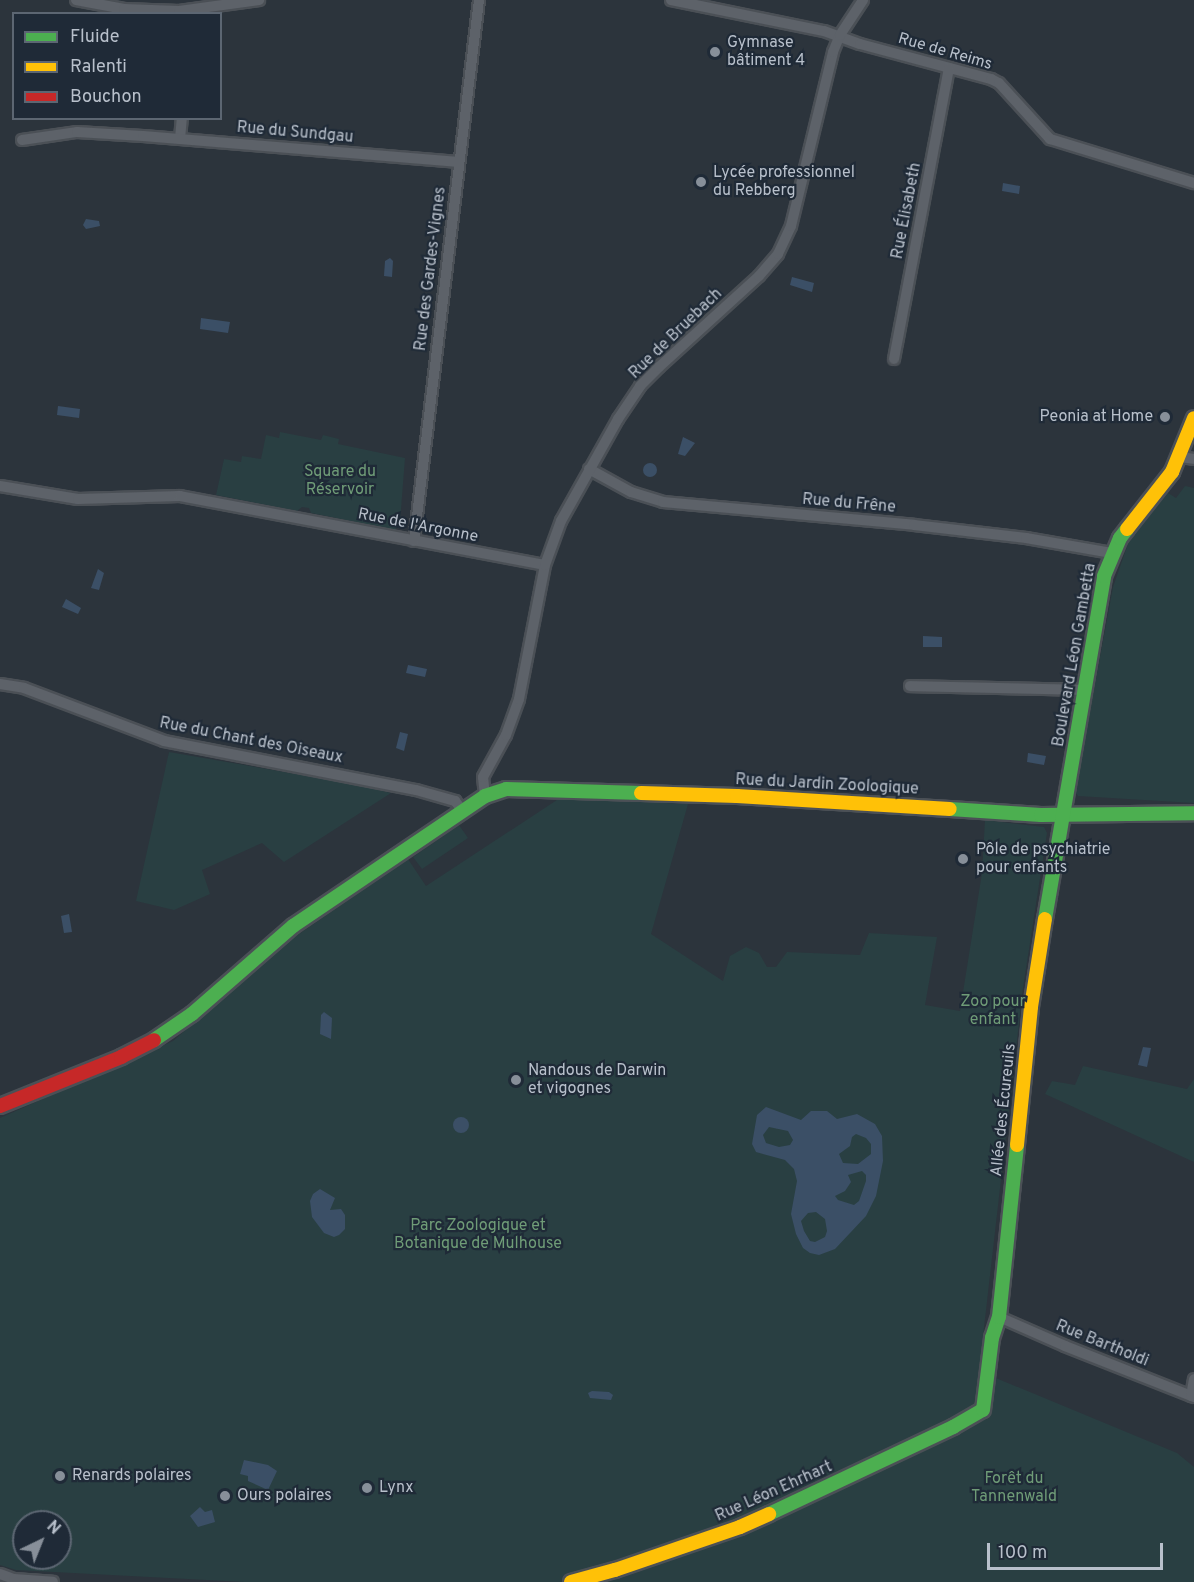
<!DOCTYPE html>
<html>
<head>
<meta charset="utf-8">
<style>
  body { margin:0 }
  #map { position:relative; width:1194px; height:1582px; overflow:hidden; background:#2c343c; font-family:Overpass,sans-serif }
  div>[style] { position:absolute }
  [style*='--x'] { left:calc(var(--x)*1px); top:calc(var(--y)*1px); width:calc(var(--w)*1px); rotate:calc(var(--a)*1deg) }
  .green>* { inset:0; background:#293f42 }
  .water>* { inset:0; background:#3b4f66 }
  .round { border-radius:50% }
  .roads { filter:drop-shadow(2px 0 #4b5056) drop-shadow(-2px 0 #4b5056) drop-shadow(0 2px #4b5056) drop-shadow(0 -2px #4b5056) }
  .street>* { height:10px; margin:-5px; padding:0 5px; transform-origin:5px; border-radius:5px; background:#5d6269 }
  .fast>* { height:14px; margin:-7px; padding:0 7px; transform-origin:7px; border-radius:7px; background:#4caf50 }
  .slow>* { height:14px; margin:-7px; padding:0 7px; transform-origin:7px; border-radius:7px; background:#ffc107 }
  .jam>* { height:14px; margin:-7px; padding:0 7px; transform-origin:7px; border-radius:7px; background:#c62828 }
  .dots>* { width:16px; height:16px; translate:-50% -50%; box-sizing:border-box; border:3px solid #1f2a37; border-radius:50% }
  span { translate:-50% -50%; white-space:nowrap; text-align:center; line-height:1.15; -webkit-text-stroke:4.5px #1f2a37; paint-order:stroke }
  .poi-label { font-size:16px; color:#b8c0cb }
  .left { translate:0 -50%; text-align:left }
  .right { translate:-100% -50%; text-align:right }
  .street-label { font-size:16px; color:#b8c0cb }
  .park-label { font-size:16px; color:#6f9c77 }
  .legend { position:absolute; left:12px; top:12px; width:210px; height:108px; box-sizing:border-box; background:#1f2a37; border:2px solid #5c6672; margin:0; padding:8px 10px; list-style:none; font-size:18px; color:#b8c0cb }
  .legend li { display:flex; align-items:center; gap:12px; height:30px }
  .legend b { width:30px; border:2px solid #5c6672 }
  .north { position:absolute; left:12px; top:1510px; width:60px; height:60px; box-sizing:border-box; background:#1f2a37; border:2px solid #5c6672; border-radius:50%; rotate:43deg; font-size:16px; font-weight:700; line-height:24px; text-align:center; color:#b8c0cb }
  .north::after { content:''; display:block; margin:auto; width:21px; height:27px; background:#878f99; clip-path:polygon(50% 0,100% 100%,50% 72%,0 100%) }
  .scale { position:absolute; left:987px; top:1543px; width:176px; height:27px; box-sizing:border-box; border:3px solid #b8c0cb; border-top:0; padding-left:8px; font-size:18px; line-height:21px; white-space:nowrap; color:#b8c0cb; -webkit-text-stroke:4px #1f2a37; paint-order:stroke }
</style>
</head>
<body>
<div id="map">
  <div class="green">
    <div style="clip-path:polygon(280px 432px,321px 440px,323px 435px,339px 439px,338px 444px,405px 458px,400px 522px,395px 530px,311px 513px,309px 508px,302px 507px,297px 511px,216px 495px,224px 459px,241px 462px,242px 456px,261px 459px,266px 435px,279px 438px)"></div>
    <div style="clip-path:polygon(1185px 486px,1194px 488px,1194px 803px,1078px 796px,1075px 792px,1113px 587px,1130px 538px,1168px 493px,1176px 498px)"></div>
    <div style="clip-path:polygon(169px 752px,354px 784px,391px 793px,284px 862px,262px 843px,202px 870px,210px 894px,174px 910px,136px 901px)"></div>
    <div style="clip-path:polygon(evenodd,560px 798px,688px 804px,651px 934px,723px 981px,730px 956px,746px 947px,759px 953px,767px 967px,776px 967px,787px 952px,860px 955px,869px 933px,937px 937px,925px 1005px,960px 1011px,982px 873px,985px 820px,1044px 827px,1047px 833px,1023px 988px,979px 1371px,1177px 1453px,1194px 1467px,1194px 1582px,245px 1582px,16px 1570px,0 1565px,0 1118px,173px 1041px,283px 945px,408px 859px,426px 886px,560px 798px,24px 1522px,60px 1522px,60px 1558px,24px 1558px,24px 1522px)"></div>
    <div style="clip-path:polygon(459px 825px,468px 838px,422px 869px,413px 857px)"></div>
    <div style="clip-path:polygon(1083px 1066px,1187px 1089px,1194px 1079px,1194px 1162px,1045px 1094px,1052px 1081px,1075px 1085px)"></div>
  </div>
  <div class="water">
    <div style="clip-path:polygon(1003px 183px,1020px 186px,1019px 194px,1002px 191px)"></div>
    <div style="clip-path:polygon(86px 219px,99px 221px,100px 226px,86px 229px,83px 225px)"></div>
    <div style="clip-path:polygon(390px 258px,393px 261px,392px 277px,384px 276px,385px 261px)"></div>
    <div style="clip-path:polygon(792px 277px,814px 283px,812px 292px,790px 285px)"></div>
    <div style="clip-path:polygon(201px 318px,230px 322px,228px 333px,200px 329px)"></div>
    <div style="clip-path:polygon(58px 406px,80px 409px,79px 418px,57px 415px)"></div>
    <div style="clip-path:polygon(683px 437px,695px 443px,685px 456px,678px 454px)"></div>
    <div class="round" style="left:643px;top:463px;width:14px;height:14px"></div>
    <div style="clip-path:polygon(98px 569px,104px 573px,99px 590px,91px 588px)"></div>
    <div style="clip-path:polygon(66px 599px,81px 608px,78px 614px,62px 607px)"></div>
    <div style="clip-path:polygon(923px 636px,942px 637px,942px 647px,923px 647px)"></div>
    <div style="clip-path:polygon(408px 665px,427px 669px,425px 677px,406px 673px)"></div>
    <div style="clip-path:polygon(400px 732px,408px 734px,404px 751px,396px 748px)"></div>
    <div style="clip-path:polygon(1028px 753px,1046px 756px,1044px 765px,1027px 762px)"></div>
    <div style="clip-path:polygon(69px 914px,72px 932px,64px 933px,61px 916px)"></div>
    <div style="clip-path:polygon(324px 1012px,332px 1018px,331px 1039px,320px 1034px,321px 1015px)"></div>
    <div style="clip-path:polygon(1143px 1047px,1151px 1048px,1147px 1067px,1138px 1065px)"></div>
    <div style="clip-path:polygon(evenodd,766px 1107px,801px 1120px,811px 1111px,827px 1111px,837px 1119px,857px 1114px,875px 1124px,882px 1136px,883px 1161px,876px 1196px,866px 1216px,835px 1249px,819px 1255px,810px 1253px,803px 1248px,796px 1234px,791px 1214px,797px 1181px,794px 1169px,785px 1160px,756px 1152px,752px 1144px,757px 1115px,766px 1107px,769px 1127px,788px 1131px,793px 1140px,790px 1145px,779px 1147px,766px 1143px,763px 1135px,769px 1127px,766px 1107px,856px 1134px,866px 1138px,871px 1144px,871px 1154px,858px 1164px,843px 1163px,839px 1154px,850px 1146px,852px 1137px,856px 1134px,766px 1107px,862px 1171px,866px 1175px,866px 1181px,859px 1201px,854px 1205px,838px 1200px,835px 1196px,845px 1191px,851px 1182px,848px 1175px,862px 1171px,766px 1107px,816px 1212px,825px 1219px,827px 1231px,825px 1237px,815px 1242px,810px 1241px,804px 1231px,801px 1221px,808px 1213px,816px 1212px)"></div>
    <div class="round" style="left:453px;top:1117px;width:16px;height:16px"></div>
    <div style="clip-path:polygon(320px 1189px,335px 1198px,330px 1210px,341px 1209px,345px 1215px,345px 1229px,339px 1235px,334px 1237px,324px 1233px,312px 1217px,310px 1201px,313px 1194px)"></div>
    <div style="clip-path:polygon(592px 1391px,609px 1392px,613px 1395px,611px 1400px,590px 1398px,588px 1393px)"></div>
    <div style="clip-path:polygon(244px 1460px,268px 1465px,277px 1471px,268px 1490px,248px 1481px,248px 1476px,240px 1474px)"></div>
    <div style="clip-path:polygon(200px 1507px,205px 1512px,212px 1510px,215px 1522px,198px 1527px,190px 1516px)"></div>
  </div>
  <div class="roads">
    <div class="street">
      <div style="--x:76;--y:0;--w:49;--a:10.6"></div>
      <div style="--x:124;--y:9;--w:55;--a:2.1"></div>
      <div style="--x:179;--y:11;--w:81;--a:-7.8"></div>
      <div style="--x:671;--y:0;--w:156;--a:11.5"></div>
      <div style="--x:824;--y:31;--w:38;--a:20"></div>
      <div style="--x:860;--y:44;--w:136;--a:15"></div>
      <div style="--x:991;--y:79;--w:9;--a:27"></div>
      <div style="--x:999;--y:83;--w:76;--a:47.7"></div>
      <div style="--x:1050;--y:139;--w:151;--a:17"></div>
      <div style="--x:180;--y:139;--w:21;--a:-85"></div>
      <div style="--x:22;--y:140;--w:56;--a:-8.3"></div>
      <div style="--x:77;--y:132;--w:66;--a:3.5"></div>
      <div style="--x:143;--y:136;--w:317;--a:4.7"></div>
      <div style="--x:894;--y:359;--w:296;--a:-79.3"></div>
      <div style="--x:1180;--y:457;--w:14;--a:8"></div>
      <div style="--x:589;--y:469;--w:48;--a:28.7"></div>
      <div style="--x:631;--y:492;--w:34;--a:17"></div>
      <div style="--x:663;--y:502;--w:252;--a:5.2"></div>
      <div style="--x:914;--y:525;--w:113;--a:6.6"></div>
      <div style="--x:1026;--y:538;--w:87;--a:9.9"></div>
      <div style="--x:0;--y:486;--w:79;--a:9.5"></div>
      <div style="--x:78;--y:499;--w:102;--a:-1.7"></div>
      <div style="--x:180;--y:496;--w:371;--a:10.7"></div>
      <div style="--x:414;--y:541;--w:545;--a:-83.15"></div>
      <div style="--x:0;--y:684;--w:24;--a:9"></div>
      <div style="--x:24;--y:688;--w:150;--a:20.7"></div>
      <div style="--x:164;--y:741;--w:257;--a:11"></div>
      <div style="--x:416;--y:790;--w:41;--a:15.8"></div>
      <div style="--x:455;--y:801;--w:11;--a:52"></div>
      <div style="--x:910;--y:686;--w:174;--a:1.3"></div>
      <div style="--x:485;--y:796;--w:19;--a:-96"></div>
      <div style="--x:483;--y:777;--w:48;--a:-61.3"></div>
      <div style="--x:506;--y:735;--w:38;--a:-70"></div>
      <div style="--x:519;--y:699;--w:136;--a:-79"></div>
      <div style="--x:545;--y:565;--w:47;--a:-70"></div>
      <div style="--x:561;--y:521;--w:117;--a:-60.8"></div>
      <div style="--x:618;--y:419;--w:40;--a:-56"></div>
      <div style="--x:640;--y:386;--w:27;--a:-45"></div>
      <div style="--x:659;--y:367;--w:135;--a:-42.3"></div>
      <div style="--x:759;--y:276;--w:29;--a:-49"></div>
      <div style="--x:778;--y:254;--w:31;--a:-65"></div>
      <div style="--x:791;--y:226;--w:179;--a:-76.4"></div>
      <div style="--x:833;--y:52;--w:18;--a:-68"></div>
      <div style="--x:840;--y:35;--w:42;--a:-56.7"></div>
      <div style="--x:999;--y:1317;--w:72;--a:23.7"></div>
      <div style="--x:1065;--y:1346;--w:139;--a:21.6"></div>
      <div style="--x:1191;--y:1396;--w:17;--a:-80"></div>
      <div style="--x:0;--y:1574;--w:15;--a:20"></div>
      <div style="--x:14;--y:1579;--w:39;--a:4"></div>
    </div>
    <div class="fast">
      <div style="--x:950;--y:809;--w:91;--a:3.8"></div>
      <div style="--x:1041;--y:815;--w:153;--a:-0.7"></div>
      <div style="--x:1045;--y:919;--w:348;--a:-80.2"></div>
      <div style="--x:1104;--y:576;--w:41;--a:-67.2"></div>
      <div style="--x:1120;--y:538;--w:11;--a:-52"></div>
      <div style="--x:154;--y:1040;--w:46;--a:-34.4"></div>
      <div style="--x:192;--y:1014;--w:134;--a:-41.1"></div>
      <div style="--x:293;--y:926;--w:232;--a:-34.1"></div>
      <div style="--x:485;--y:796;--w:22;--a:-18"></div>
      <div style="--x:506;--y:789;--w:135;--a:1.7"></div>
      <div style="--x:769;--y:1514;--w:204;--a:-25.3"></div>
      <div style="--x:953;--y:1427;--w:34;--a:-30"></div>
      <div style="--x:983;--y:1410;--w:73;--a:-82.9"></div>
      <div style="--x:992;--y:1338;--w:22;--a:-72"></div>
      <div style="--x:999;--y:1317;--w:173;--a:-84"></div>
    </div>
    <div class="slow">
      <div style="--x:1127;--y:529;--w:73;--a:-51.7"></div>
      <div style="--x:1172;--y:472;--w:58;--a:-67.8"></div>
      <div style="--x:641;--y:793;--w:96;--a:1.8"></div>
      <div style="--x:737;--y:796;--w:213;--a:3.5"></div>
      <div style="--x:1017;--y:1145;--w:139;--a:-84.2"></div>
      <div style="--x:1031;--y:1007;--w:89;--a:-81"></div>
      <div style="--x:571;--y:1582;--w:46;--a:-15.3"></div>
      <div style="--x:615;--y:1570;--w:132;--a:-19"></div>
      <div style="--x:740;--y:1527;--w:32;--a:-24"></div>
    </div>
    <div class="jam">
      <div style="--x:0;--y:1106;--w:131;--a:-22"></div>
      <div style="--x:121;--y:1057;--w:37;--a:-27"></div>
    </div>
  </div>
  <div class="dots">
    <div style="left:715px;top:52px;background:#878f99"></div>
    <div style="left:701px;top:182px;background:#878f99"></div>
    <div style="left:1165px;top:417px;background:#878f99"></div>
    <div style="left:963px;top:859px;background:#878f99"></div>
    <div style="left:516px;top:1080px;background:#878f99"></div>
    <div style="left:60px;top:1476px;background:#878f99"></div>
    <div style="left:367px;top:1488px;background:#878f99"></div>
    <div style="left:225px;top:1496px;background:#878f99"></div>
  </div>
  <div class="poi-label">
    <span class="left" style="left:727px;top:52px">Gymnase<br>bâtiment 4</span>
    <span class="left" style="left:713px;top:182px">Lycée professionnel<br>du Rebberg</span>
    <span class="right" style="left:1153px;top:417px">Peonia at Home</span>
    <span class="left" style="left:976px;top:859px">Pôle de psychiatrie<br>pour enfants</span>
    <span class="left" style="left:528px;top:1080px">Nandous de Darwin<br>et vigognes</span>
    <span class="left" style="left:72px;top:1476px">Renards polaires</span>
    <span class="left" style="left:379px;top:1488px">Lynx</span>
    <span class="left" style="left:237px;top:1496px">Ours polaires</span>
  </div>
  <div class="street-label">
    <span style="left:945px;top:52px;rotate:16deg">Rue de Reims</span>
    <span style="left:295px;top:133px;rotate:5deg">Rue du Sundgau</span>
    <span style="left:907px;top:211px;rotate:-79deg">Rue Élisabeth</span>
    <span style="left:431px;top:269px;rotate:-83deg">Rue des Gardes-Vignes</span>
    <span style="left:676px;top:334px;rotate:-44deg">Rue de Bruebach</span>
    <span style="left:849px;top:504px;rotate:5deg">Rue du Frêne</span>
    <span style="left:418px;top:526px;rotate:11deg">Rue de l'Argonne</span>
    <span style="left:1075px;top:655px;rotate:-80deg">Boulevard Léon Gambetta</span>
    <span style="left:251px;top:741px;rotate:11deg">Rue du Chant des Oiseaux</span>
    <span style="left:827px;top:785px;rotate:3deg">Rue du Jardin Zoologique</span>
    <span style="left:1004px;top:1110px;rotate:-84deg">Allée des Écureuils</span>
    <span style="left:1102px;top:1344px;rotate:22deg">Rue Bartholdi</span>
    <span style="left:774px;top:1492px;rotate:-24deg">Rue Léon Ehrhart</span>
  </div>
  <div class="park-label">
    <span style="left:340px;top:481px">Square du<br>Réservoir</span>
    <span style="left:993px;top:1011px">Zoo pour<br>enfant</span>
    <span style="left:478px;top:1235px">Parc Zoologique et<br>Botanique de Mulhouse</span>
    <span style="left:1014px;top:1488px">Forêt du<br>Tannenwald</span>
  </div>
  <ul class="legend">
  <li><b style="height:8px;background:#4caf50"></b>Fluide</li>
  <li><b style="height:8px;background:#ffc107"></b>Ralenti</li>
  <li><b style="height:8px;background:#c62828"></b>Bouchon</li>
  </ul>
  <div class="north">N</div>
  <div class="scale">100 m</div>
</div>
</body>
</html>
